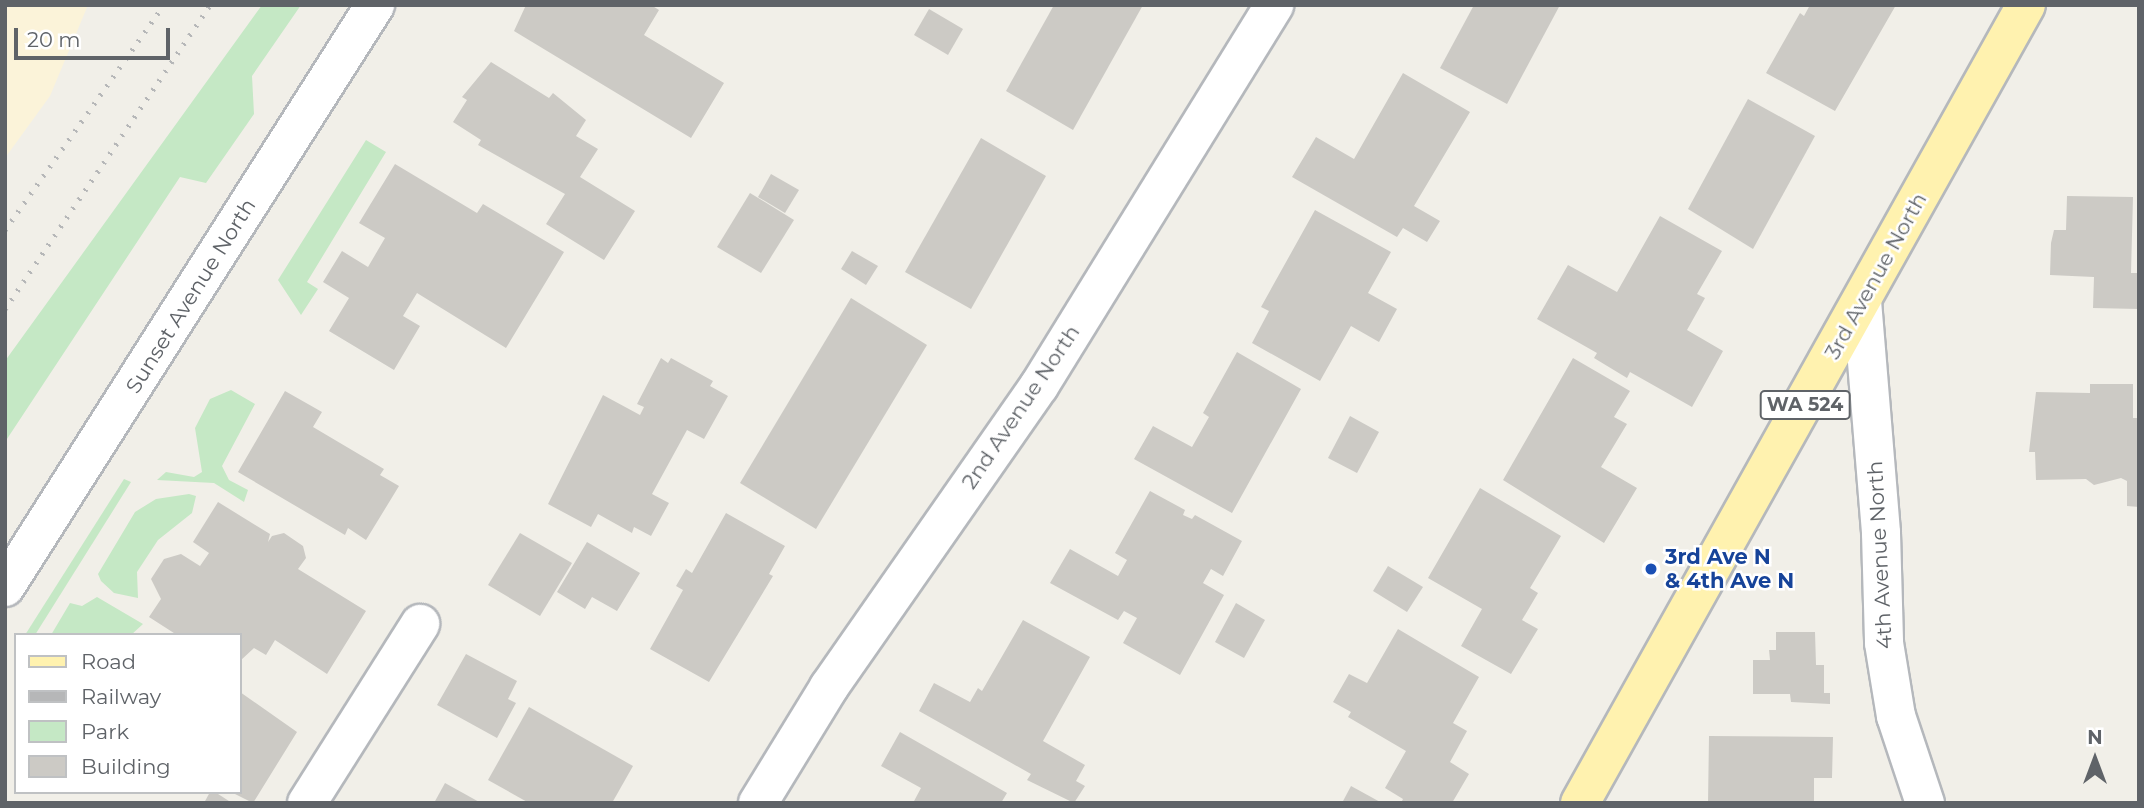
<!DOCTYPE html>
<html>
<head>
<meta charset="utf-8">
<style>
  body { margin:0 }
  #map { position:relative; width:2144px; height:808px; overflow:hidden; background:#f1efe8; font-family:Montserrat,sans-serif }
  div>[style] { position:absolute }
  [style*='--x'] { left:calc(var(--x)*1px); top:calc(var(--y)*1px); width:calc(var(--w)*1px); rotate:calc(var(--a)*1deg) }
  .green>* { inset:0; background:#c5e8c5 }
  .sand>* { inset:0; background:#fbf3d9 }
  .building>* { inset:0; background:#cccac5 }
  .roads { filter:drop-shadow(2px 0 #b5b8bc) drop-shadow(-2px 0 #b5b8bc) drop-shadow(0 2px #b5b8bc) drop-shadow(0 -2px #b5b8bc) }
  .minor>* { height:38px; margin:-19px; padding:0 19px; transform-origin:19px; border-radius:19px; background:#fff }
  .major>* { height:38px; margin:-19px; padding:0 19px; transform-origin:19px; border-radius:19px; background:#fff2af }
  .rail>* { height:5px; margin-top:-2.5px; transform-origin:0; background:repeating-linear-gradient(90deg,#b6b7b8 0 2px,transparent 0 11px) }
  .dots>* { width:19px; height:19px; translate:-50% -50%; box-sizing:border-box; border:4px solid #fff; border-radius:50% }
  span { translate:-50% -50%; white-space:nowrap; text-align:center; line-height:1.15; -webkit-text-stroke:5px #fff; paint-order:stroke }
  .shield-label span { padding:2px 5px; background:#fff; border:2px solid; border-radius:5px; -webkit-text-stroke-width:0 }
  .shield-label { font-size:19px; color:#5f6368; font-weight:700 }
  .street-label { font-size:21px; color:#5f6368 }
  .transit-label { font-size:21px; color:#164399; font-weight:700 }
  .left { translate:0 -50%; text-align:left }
  .frame { position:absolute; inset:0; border:7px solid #5f6368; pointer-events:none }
  .legend { position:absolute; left:14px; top:633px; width:228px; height:161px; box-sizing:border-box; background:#fff; border:2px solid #bfc1c3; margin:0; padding:9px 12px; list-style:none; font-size:21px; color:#5f6368 }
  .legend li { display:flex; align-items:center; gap:14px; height:35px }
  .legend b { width:35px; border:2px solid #bfc1c3 }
  .north { position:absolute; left:2060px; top:724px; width:70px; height:70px; -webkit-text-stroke:5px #fff; paint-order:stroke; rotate:0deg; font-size:19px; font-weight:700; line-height:28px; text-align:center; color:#5f6368 }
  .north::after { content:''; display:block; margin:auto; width:24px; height:32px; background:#5f6368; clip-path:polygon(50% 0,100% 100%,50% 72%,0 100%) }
  .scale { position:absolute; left:14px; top:28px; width:156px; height:32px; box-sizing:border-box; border:4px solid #5f6368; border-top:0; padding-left:9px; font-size:21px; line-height:24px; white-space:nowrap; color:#5f6368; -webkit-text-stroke:5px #fff; paint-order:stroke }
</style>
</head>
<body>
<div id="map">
  <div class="green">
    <div style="clip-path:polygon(262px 5px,301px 5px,252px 76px,254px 114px,206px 183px,180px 177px,5px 442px,5px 361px)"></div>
    <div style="clip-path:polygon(366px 140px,386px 152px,307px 282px,318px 289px,301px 315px,278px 280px)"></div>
    <div style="clip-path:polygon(231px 390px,255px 404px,222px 466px,229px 480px,248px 490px,244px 502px,214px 483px,157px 480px,166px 472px,194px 477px,202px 472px,195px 428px,210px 399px)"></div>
    <div style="clip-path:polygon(124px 479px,131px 482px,35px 635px,25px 635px)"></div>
    <div style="clip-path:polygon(189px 494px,196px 496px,192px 513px,158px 540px,137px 572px,138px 598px,114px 593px,101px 581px,98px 574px,135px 512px,156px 499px)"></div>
    <div style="clip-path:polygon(97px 597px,143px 624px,131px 635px,51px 635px,70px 603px,82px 606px)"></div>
  </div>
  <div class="sand">
    <div style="clip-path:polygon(5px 5px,88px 5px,50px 96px,5px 158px)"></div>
  </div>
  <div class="building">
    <div style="clip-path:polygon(526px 5px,651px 5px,659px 10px,644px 35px,724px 83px,691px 138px,514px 31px)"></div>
    <div style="clip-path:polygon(1054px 5px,1143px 5px,1073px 130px,1006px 91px)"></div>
    <div style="clip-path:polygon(1474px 5px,1560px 5px,1507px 104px,1440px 68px)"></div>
    <div style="clip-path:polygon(1810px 5px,1896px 5px,1835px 111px,1766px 73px,1800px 13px,1804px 16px)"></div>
    <div style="clip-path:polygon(929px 9px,963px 29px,948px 55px,914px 35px)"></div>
    <div style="clip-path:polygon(491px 62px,549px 98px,553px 93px,586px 120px,576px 136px,598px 149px,580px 177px,635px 211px,604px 260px,546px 224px,565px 194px,478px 145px,481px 140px,453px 122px,467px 100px,462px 97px)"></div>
    <div style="clip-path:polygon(1403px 73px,1470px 112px,1414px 206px,1440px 221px,1427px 242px,1403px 228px,1397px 237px,1292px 177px,1316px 137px,1354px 159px)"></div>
    <div style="clip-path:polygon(1748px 99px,1815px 136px,1753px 249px,1688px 209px)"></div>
    <div style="clip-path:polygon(981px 138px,1046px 176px,971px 309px,905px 272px)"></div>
    <div style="clip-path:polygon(395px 164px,477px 213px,483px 204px,564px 252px,506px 348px,417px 293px,403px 316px,420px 326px,394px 370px,329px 331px,349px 298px,323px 282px,342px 251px,368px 267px,385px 238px,359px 223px)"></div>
    <div style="clip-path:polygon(771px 174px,799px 190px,785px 213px,758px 197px)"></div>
    <div style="clip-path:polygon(750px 193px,794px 220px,761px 273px,717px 247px)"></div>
    <div style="clip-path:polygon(2067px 196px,2133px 197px,2131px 273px,2139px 273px,2139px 309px,2093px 308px,2094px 277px,2050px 275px,2051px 243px,2054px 230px,2066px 230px)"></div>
    <div style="clip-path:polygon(1315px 210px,1391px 252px,1368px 293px,1397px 309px,1379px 342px,1351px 326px,1320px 381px,1252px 343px,1269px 311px,1261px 307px)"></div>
    <div style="clip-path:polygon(1660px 216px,1722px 251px,1697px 294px,1705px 298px,1687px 330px,1723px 351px,1692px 407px,1630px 372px,1627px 378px,1594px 358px,1597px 353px,1537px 319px,1568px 265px,1617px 292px)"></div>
    <div style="clip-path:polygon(852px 251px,878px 266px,866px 285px,841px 269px)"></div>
    <div style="clip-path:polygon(851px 298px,927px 345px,816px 529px,740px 483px)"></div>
    <div style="clip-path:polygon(1237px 352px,1301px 389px,1232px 513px,1134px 459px,1153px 426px,1192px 447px,1209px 417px,1203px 413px)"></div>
    <div style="clip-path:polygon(661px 358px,668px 363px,671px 358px,713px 381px,710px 386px,728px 396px,704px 439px,687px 430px,652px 494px,669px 503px,651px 536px,634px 527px,632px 533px,598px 514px,591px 527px,548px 504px,603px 395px,640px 415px,644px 407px,637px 404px)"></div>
    <div style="clip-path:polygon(1573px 358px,1630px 391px,1614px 417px,1627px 424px,1601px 467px,1637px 488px,1604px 543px,1503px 480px)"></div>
    <div style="clip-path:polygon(2090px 384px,2133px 384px,2133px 418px,2139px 418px,2139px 507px,2127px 506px,2127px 481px,2121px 478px,2094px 485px,2086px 479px,2036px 480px,2035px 452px,2029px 452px,2036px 392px,2090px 393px)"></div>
    <div style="clip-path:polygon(285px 391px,322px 412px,313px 427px,384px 469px,380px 475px,399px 486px,366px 540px,348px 528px,345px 535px,238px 472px)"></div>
    <div style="clip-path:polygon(1350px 416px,1379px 432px,1357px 473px,1328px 458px)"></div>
    <div style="clip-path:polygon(1480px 488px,1561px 536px,1530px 588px,1538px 593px,1522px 620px,1538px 629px,1511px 674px,1461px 646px,1482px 609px,1428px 578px)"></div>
    <div style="clip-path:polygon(1150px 491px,1185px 510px,1183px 515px,1192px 519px,1195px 515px,1242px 541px,1223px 576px,1211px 569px,1203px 583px,1224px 595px,1180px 675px,1123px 643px,1137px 618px,1124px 611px,1118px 620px,1050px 583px,1070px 549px,1118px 576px,1127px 560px,1115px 553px)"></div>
    <div style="clip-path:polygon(218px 502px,270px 534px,268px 542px,272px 536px,284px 533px,303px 546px,306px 558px,298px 569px,366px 611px,327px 674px,275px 640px,266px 655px,254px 648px,240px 661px,240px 635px,177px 635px,149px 617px,161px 599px,151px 579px,164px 559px,181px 554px,200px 566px,209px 553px,193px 542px)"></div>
    <div style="clip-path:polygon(726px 513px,785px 546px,769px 574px,773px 576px,709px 682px,650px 649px,683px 590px,676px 586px,686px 569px,692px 573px)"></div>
    <div style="clip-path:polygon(520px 533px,572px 563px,540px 616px,488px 585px)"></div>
    <div style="clip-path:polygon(587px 542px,640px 573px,617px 611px,592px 597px,585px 609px,557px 592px)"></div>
    <div style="clip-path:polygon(1388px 566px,1423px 587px,1407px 612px,1373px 591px)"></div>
    <div style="clip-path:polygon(1236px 603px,1265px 620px,1244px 658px,1215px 642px)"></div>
    <div style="clip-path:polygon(1023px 620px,1090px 657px,1043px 741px,1085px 765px,1076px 781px,1085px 786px,1074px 803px,1027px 780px,1031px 774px,919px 711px,934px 683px,970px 702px,978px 688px,982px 691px)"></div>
    <div style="clip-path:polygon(1398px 629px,1479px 677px,1453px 723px,1467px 731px,1450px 762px,1469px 774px,1452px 803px,1401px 803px,1403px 799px,1385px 788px,1406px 751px,1348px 717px,1351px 712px,1333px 702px,1349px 674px,1367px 683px)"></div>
    <div style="clip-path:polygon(1776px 632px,1815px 632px,1816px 665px,1824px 665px,1824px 693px,1830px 693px,1830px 704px,1791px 702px,1790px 694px,1753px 694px,1753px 660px,1770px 660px,1769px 650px,1776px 650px)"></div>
    <div style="clip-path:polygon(466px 654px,517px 681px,508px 699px,516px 703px,497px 738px,437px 705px)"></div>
    <div style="clip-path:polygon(240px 692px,297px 732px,253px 803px,231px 792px,240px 792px)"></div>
    <div style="clip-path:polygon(529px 707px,633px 766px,612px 803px,529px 803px,488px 780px)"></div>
    <div style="clip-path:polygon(900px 732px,1007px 793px,1001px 803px,913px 803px,921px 788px,881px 766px)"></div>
    <div style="clip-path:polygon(1709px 736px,1833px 737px,1832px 778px,1814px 778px,1814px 803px,1708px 803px)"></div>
    <div style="clip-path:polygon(445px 783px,481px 803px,434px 803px)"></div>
    <div style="clip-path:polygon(1351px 786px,1382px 803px,1342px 803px)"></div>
    <div style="clip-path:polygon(210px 792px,215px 792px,232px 803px,204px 803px)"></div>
  </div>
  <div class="roads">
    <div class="minor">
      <div style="--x:1862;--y:301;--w:233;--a:85.3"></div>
      <div style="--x:1881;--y:533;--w:110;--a:88.4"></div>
      <div style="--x:1884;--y:643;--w:74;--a:80.7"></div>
      <div style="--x:1896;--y:716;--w:92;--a:71.6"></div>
      <div style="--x:5;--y:587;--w:690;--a:-57.55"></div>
      <div style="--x:307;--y:803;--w:212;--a:-57.7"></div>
      <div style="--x:758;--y:803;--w:136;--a:-58.5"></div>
      <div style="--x:829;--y:687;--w:367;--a:-55.1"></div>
      <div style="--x:1039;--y:386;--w:448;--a:-58.3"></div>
    </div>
    <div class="major">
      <div style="--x:1580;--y:803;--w:914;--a:-60.8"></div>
    </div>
  </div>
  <div class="rail">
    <div style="--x:5;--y:230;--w:276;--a:-54.8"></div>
    <div style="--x:5;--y:309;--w:367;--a:-56"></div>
  </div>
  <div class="dots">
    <div style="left:1651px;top:569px;background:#1a4fb4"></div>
  </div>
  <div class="shield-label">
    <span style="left:1805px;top:405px">WA 524</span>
  </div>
  <div class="street-label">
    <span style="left:1876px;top:276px;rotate:-61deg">3rd Avenue North</span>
    <span style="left:191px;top:296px;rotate:-58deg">Sunset Avenue North</span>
    <span style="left:1021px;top:407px;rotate:-56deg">2nd Avenue North</span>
    <span style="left:1880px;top:555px;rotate:-93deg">4th Avenue North</span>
  </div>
  <div class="transit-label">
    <span class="left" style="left:1665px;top:569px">3rd Ave N<br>&amp; 4th Ave N</span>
  </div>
  <div class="frame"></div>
  <ul class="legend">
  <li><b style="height:9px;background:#fff2af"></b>Road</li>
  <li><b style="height:9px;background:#b6b7b8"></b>Railway</li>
  <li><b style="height:19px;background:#c5e8c5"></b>Park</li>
  <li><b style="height:19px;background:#cccac5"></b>Building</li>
  </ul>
  <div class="north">N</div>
  <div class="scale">20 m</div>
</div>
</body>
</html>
